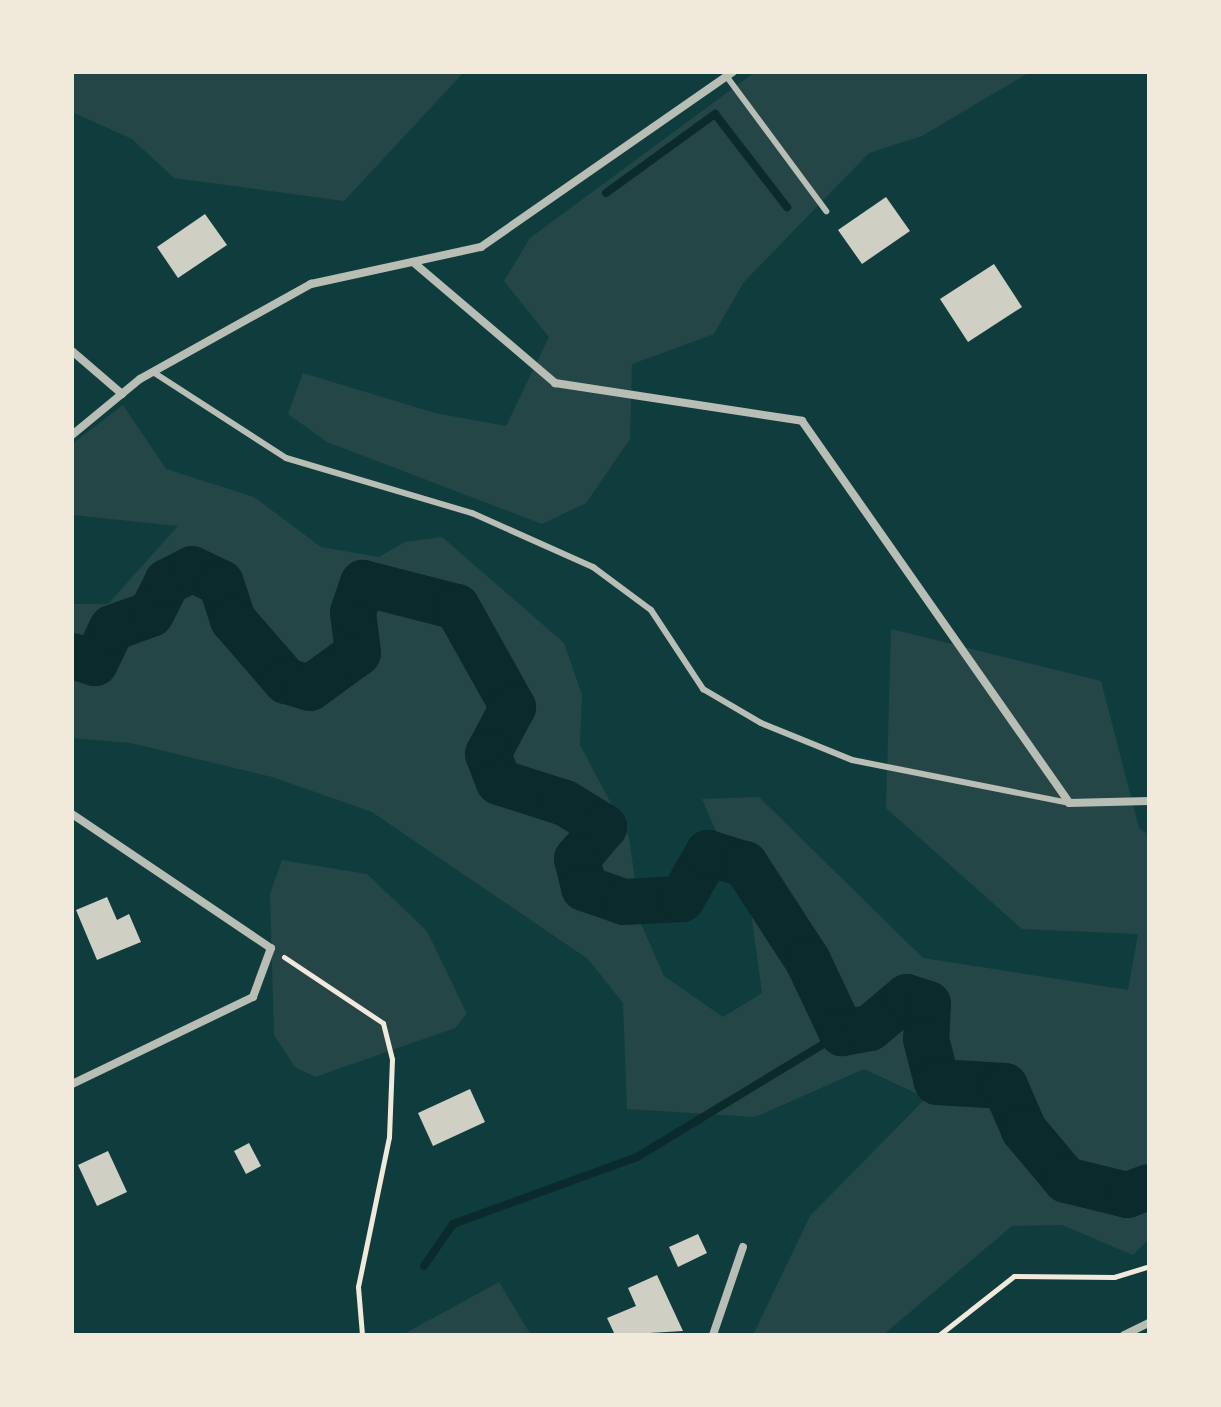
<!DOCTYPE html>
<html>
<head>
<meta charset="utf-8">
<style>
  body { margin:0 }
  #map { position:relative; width:1221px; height:1407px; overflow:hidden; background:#0f3d3e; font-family:Commissioner,sans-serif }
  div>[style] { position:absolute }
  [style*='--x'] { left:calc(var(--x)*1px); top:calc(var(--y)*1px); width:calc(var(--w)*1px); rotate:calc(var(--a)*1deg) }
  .green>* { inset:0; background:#244646 }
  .stream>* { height:8px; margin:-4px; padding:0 4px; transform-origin:4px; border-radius:4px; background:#0a2a2b }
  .river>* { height:46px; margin:-23px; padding:0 23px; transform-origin:23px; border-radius:23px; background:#0a2a2b }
  .building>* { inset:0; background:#cfcfc3 }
  .path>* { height:5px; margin:-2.5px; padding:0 2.5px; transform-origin:2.5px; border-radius:2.5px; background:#f1e9da }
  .service>* { height:6px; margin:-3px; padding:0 3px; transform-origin:3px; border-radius:3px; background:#b8beb3 }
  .minor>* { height:8px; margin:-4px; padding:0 4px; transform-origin:4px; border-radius:4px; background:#b8beb3 }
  span { translate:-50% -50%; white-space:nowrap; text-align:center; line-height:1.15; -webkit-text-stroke:6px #f1e9da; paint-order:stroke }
  .frame { position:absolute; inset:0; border:74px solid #f1e9da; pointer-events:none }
</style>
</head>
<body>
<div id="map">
  <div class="green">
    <div style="clip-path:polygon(72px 72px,464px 72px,344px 201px,174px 178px,132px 139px,72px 112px)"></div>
    <div style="clip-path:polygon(755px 72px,1030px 72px,922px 136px,869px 153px,743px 283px,714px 334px,632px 364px,630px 439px,586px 503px,542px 524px,327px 442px,288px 414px,303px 373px,435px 413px,506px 426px,549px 337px,504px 281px,530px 238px)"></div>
    <div style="clip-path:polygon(123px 405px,166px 469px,254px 497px,321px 547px,379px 557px,405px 542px,442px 537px,564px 643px,582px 695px,580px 745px,629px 837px,641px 924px,664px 976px,723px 1017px,762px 993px,751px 913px,702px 799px,759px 797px,923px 958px,1128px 990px,1138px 934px,1022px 929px,886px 808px,891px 629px,1101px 681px,1139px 828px,1149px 835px,1149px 1239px,1133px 1255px,1062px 1225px,1012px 1226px,883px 1335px,753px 1335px,810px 1216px,926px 1098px,864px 1069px,755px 1117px,627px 1109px,623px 1003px,588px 959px,372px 812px,272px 777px,131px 743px,72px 738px,72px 604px,108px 604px,178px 526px,72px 515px,72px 444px)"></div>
    <div style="clip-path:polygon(282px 860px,367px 874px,427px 931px,467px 1014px,455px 1028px,315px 1077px,295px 1067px,274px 1035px,270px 894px)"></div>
    <div style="clip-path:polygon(499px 1282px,531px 1335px,402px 1335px)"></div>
  </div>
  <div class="stream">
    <div style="--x:606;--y:193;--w:135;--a:-35.9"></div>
    <div style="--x:715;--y:114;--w:118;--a:52.3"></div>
    <div style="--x:424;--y:1266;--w:51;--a:-55.4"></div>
    <div style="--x:453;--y:1224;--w:196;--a:-20"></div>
    <div style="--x:637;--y:1157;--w:240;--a:-31.2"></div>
  </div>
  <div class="river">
    <div style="--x:72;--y:656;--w:24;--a:17"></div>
    <div style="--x:95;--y:663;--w:39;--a:-64"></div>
    <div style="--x:112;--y:628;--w:41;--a:-19.7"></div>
    <div style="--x:151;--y:614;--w:36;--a:-63"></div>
    <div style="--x:167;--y:582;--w:28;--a:-27"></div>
    <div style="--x:192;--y:569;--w:32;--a:26"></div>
    <div style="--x:221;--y:583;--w:39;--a:72"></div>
    <div style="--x:233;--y:620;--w:81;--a:49"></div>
    <div style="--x:286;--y:681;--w:25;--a:16"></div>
    <div style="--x:310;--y:688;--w:59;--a:-36.1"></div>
    <div style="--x:358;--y:653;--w:41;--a:-97"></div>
    <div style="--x:353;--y:612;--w:31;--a:-71"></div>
    <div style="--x:363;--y:583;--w:97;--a:14.3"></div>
    <div style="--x:457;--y:607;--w:115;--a:60.8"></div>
    <div style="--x:513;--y:707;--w:53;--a:118"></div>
    <div style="--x:488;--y:754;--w:30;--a:69"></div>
    <div style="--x:499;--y:782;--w:69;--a:17.7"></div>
    <div style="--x:565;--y:803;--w:46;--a:31.6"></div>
    <div style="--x:604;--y:827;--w:42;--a:130.2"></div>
    <div style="--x:577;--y:859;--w:30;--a:76"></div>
    <div style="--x:584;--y:888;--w:42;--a:19.3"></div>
    <div style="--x:624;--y:902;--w:58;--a:-3"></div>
    <div style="--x:682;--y:899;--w:53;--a:-60.5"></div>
    <div style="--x:708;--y:853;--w:39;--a:17"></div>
    <div style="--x:745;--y:864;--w:116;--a:57"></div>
    <div style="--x:808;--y:961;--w:80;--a:64.7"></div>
    <div style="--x:842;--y:1033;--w:28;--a:-10"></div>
    <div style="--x:870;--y:1028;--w:48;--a:-40"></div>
    <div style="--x:907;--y:997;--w:22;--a:18"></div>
    <div style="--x:928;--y:1004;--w:35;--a:93"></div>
    <div style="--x:926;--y:1039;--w:44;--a:75.7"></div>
    <div style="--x:937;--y:1082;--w:68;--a:3.4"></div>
    <div style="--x:1005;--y:1086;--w:48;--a:66.6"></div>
    <div style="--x:1024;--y:1130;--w:65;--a:50"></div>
    <div style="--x:1066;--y:1180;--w:63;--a:13.8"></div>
    <div style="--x:1127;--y:1195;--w:23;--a:-20"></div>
  </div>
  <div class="building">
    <div style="clip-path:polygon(886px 197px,910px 231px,862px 264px,838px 230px)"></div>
    <div style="clip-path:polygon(205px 214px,227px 245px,178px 278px,157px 247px)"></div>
    <div style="clip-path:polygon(994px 264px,1022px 307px,968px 342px,940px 299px)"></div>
    <div style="clip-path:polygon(107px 897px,117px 920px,129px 914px,141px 942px,97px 960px,76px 910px)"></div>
    <div style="clip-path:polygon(470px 1089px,485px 1122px,433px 1146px,418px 1113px)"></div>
    <div style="clip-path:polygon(249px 1143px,261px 1166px,246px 1174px,234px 1151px)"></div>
    <div style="clip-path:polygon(108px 1151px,127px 1192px,97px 1206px,78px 1165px)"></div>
    <div style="clip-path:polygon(698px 1234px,707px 1253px,678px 1267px,669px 1247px)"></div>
    <div style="clip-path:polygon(657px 1275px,683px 1331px,615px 1335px,607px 1318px,636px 1306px,628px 1288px)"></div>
  </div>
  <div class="path">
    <div style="--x:284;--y:957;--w:119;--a:33.7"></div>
    <div style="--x:383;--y:1023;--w:37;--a:76"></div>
    <div style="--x:392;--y:1059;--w:78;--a:92.2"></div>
    <div style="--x:389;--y:1137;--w:153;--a:101.7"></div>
    <div style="--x:358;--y:1287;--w:48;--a:85.2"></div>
    <div style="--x:939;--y:1335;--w:95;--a:-38.2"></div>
    <div style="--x:1014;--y:1276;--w:100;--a:0.6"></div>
    <div style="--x:1114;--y:1277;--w:37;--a:-17"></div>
  </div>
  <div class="service">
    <div style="--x:727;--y:77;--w:167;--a:53.5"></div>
    <div style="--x:153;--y:372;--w:158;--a:32.9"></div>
    <div style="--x:286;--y:458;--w:194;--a:16.5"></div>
    <div style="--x:472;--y:513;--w:133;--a:24.1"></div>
    <div style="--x:593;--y:567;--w:72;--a:36.6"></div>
    <div style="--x:651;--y:610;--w:95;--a:56.6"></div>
    <div style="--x:703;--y:689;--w:67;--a:30.4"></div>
    <div style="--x:761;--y:723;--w:98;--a:22.1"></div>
    <div style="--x:852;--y:760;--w:221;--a:11.2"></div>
  </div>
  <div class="minor">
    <div style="--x:413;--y:262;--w:187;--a:40.4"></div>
    <div style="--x:555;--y:383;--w:250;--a:8.7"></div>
    <div style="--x:802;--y:421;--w:466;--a:55"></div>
    <div style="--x:1069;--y:803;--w:80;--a:-1.4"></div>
    <div style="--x:72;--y:351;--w:66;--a:40.7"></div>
    <div style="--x:72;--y:435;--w:88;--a:-39.5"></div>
    <div style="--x:140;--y:379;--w:196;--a:-29.1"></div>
    <div style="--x:311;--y:284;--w:174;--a:-12.3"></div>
    <div style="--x:481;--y:247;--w:307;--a:-34.8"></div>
    <div style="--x:72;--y:814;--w:240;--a:34"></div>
    <div style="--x:271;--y:948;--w:52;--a:110.2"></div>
    <div style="--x:253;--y:997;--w:201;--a:154.3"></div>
    <div style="--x:713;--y:1335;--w:93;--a:-71.2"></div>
    <div style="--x:1124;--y:1335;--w:28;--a:-26"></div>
  </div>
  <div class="frame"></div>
</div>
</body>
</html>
